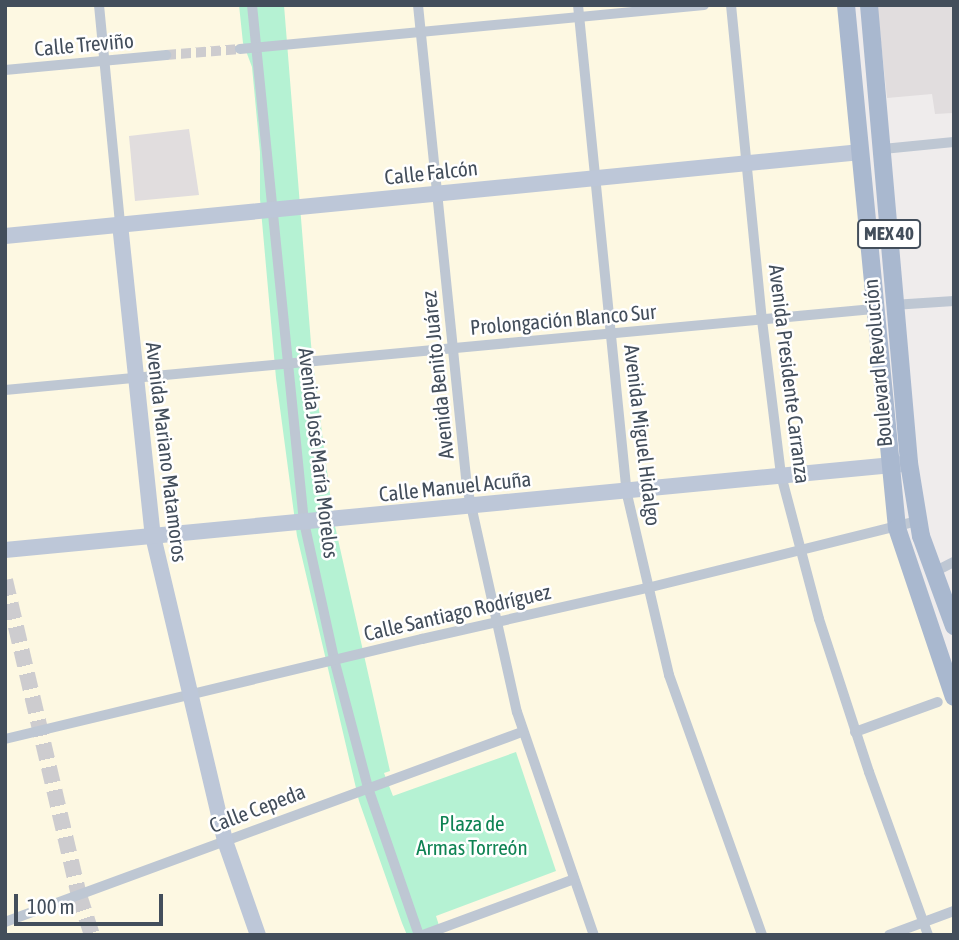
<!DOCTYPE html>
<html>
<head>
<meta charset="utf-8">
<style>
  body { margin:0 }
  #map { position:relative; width:959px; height:940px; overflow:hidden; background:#efecec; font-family:"Asap Condensed",sans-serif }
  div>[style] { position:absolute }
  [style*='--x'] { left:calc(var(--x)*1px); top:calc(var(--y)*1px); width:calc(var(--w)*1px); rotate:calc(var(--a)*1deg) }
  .commercial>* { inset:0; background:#fdf8e2 }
  .education>* { inset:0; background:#e1ddde }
  .green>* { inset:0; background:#b5f2d3 }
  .street-tunnel>* { height:10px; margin-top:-5px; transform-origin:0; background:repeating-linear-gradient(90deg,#cdcccf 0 10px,transparent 0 15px) }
  .secondary-tunnel>* { height:16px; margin-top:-8px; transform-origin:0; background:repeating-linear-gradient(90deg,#cdcccf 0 16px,transparent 0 24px) }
  .street>* { height:10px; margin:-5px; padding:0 5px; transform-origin:5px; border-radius:5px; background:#bec7d3 }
  .secondary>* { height:16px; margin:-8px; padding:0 8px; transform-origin:8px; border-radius:8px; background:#bdc7d8 }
  .primary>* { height:18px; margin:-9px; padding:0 9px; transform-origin:9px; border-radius:9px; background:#a9b8cf }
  span { translate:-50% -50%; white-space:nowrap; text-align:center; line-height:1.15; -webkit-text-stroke:5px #fff; paint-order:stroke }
  .shield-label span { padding:2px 5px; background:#fff; border:2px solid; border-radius:5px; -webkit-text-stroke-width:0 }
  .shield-label { font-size:19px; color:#434e5b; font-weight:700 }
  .street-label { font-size:21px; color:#434e5b }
  .park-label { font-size:21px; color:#0e8353 }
  .frame { position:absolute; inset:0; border:7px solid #434e5b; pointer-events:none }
  .scale { position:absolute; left:14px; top:894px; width:149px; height:32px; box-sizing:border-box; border:4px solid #434e5b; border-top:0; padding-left:9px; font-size:21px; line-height:24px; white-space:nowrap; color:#434e5b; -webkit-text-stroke:5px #fff; paint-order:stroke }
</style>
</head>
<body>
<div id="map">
  <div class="commercial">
    <div style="clip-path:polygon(5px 5px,849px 5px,897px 511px,954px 687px,954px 935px,5px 935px)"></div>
  </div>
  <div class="education">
    <div style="clip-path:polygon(877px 5px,954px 5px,953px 113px,935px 114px,932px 94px,887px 98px)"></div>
    <div style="clip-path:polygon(189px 129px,199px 195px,135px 201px,129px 136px)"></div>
  </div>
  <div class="green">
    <div style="clip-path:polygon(239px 5px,284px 5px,312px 356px,333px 517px,390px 771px,384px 773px,393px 796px,516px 752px,556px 871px,436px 916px,442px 935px,407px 935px,402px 923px,359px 801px,297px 536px,276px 378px,260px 199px,260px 152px,252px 67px,243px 43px)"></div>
  </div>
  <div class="street-tunnel">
    <div style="--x:166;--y:55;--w:74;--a:-4.6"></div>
  </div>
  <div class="secondary-tunnel">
    <div style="--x:5;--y:580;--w:324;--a:76.8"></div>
    <div style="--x:79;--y:895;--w:42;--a:72"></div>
  </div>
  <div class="street">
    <div style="--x:99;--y:5;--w:220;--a:84.5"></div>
    <div style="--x:252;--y:5;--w:520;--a:84.26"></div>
    <div style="--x:304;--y:522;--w:140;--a:77.6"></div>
    <div style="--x:334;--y:659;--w:133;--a:75.2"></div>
    <div style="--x:368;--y:788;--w:156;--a:70.9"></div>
    <div style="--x:418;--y:5;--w:484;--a:84.2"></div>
    <div style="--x:467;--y:487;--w:230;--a:77.5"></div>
    <div style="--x:517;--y:712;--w:236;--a:71"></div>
    <div style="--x:578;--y:5;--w:487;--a:84.3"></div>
    <div style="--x:626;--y:490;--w:190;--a:76.9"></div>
    <div style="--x:669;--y:675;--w:276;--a:70.3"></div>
    <div style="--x:731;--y:5;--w:317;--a:84.4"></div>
    <div style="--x:762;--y:320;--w:156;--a:83"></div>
    <div style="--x:781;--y:475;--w:149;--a:75.2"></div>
    <div style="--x:819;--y:619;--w:161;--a:71.9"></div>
    <div style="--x:869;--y:772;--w:173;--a:70.1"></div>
    <div style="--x:240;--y:49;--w:466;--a:-5.4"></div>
    <div style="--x:5;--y:70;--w:162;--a:-5.3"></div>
    <div style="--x:883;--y:149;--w:71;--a:-5.6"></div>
    <div style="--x:893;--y:305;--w:61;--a:-3.8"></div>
    <div style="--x:5;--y:390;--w:872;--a:-5.33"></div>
    <div style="--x:934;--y:572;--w:22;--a:-27"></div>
    <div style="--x:855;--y:732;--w:88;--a:-19.9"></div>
    <div style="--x:5;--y:739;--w:429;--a:-13.5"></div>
    <div style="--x:422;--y:639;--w:231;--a:-12.8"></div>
    <div style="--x:647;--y:588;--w:278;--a:-13.9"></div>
    <div style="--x:5;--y:922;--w:551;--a:-20.18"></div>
    <div style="--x:423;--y:935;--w:161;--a:-20.3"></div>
    <div style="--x:889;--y:935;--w:69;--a:-20.3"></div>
  </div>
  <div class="secondary">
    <div style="--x:120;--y:224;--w:314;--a:84"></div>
    <div style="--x:153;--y:536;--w:313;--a:76.7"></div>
    <div style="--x:225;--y:841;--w:100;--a:70.7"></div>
    <div style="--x:5;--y:236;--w:860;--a:-5.6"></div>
    <div style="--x:5;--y:550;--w:902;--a:-5.47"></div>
  </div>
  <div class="primary">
    <div style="--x:846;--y:5;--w:525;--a:84.43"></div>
    <div style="--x:897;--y:528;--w:178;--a:71.4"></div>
    <div style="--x:869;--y:5;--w:460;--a:85"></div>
    <div style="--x:909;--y:463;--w:74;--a:80.7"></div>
    <div style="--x:921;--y:536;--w:96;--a:69.9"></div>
  </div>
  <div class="shield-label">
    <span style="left:889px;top:234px">MEX 40</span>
  </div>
  <div class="street-label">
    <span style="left:84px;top:44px;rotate:-5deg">Calle Treviño</span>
    <span style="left:431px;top:172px;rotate:-6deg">Calle Falcón</span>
    <span style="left:563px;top:319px;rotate:-5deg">Prolongación Blanco Sur</span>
    <span style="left:877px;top:363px;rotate:-95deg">Boulevard Revolución</span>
    <span style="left:790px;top:374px;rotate:83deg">Avenida Presidente Carranza</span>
    <span style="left:437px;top:375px;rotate:-96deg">Avenida Benito Juárez</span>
    <span style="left:643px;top:435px;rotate:83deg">Avenida Miguel Hidalgo</span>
    <span style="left:167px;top:452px;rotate:83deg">Avenida Mariano Matamoros</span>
    <span style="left:319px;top:453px;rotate:83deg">Avenida José María Morelos</span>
    <span style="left:455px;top:486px;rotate:-6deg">Calle Manuel Acuña</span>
    <span style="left:457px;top:612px;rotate:-13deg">Calle Santiago Rodríguez</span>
    <span style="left:257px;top:808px;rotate:-21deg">Calle Cepeda</span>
  </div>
  <div class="park-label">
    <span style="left:472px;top:835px">Plaza de<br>Armas Torreón</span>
  </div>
  <div class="frame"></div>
  <div class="scale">100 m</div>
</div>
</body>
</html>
